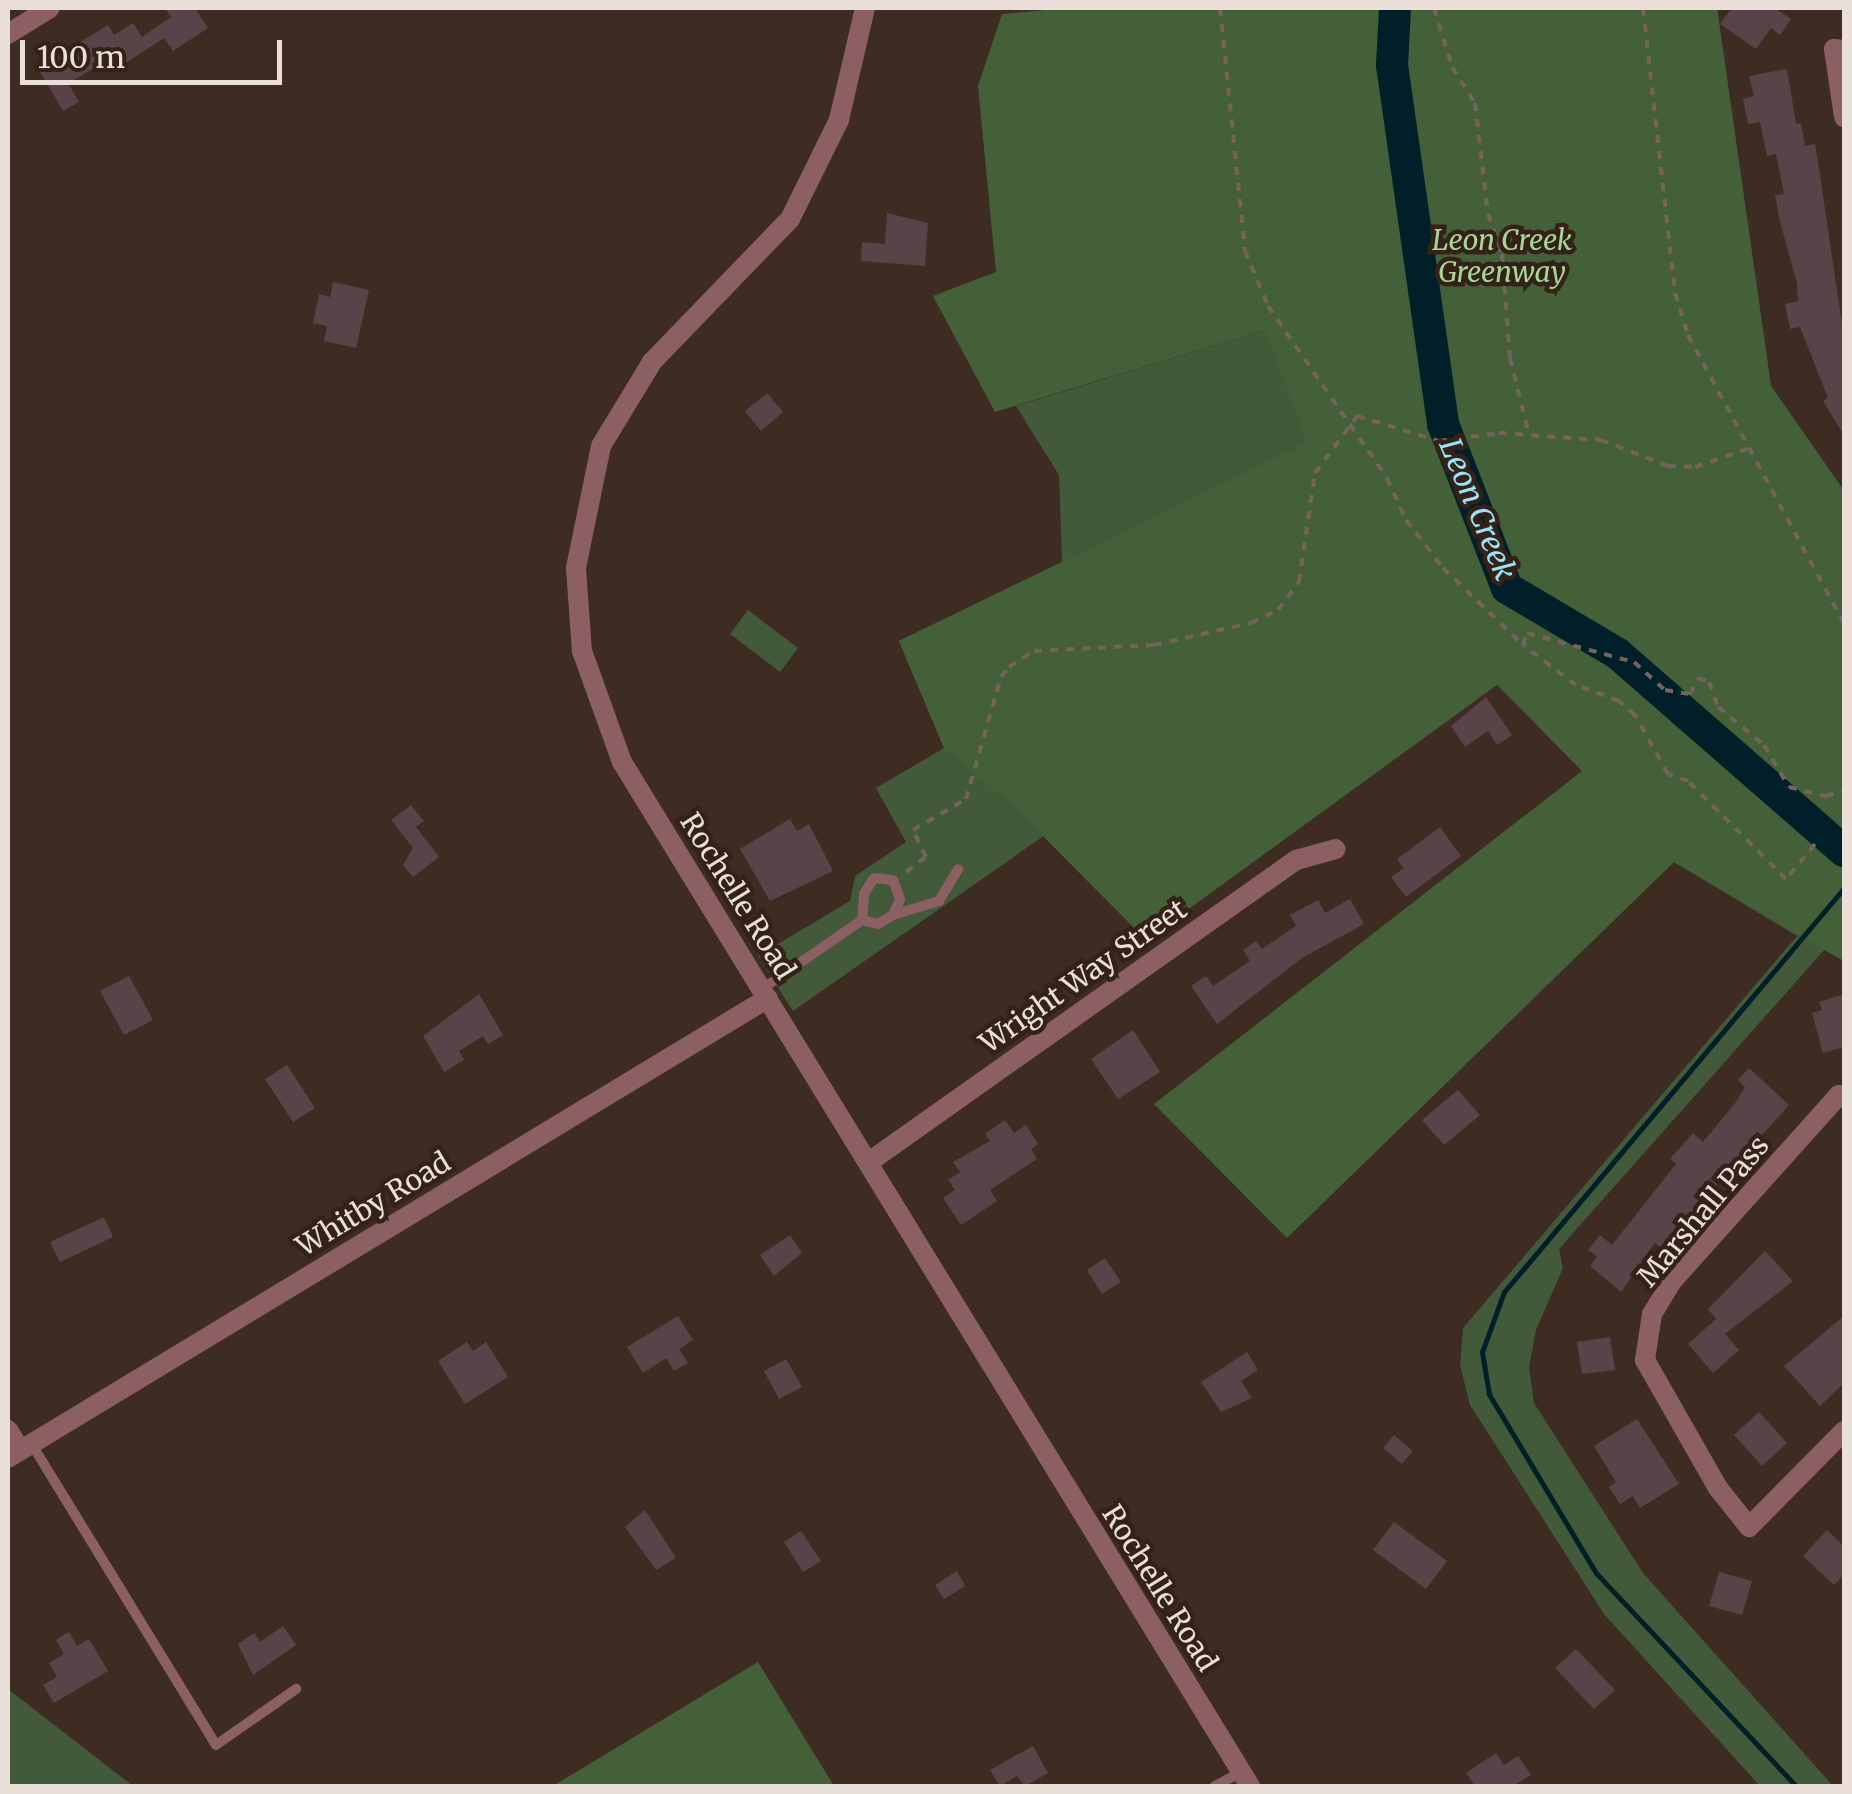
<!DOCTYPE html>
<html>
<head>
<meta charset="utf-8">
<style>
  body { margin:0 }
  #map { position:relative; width:1852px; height:1794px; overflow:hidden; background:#3e2c22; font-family:Merriweather,serif }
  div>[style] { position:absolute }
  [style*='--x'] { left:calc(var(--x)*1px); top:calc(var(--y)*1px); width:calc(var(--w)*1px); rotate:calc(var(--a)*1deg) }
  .green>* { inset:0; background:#42593a }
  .forest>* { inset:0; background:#436038 }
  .stream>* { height:5px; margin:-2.5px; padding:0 2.5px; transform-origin:2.5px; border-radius:2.5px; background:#001f28 }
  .river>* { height:32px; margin:-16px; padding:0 16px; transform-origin:16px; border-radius:16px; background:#001f28 }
  .building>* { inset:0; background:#594349 }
  .path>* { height:4px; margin-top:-2px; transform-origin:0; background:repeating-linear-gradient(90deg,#74645c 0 8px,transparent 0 16px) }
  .lane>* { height:10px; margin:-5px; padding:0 5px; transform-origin:5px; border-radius:5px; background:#8c5f63 }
  .street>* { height:20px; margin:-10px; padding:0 10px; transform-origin:10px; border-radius:10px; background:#8c5f63 }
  span { translate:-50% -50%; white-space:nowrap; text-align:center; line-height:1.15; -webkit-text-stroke:9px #342219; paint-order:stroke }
  .park-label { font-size:28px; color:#a7d796; font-style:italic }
  .street-label { font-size:28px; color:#ebdfd9 }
  .water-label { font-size:30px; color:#99e4fb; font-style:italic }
  .frame { position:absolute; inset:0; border:10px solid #ebdfd9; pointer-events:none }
  .scale { position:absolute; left:20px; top:40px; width:262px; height:45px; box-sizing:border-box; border:5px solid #ebdfd9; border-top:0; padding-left:12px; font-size:30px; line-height:35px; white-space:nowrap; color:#ebdfd9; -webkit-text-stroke:8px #342219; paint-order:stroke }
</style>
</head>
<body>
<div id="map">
  <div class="green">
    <div style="clip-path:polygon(1717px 8px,1771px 386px,1844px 491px,1844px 961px,1824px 950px,1559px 1249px,1563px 1268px,1536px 1330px,1529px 1367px,1534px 1403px,1643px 1573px,1833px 1786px,1760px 1786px,1604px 1614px,1470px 1405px,1460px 1365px,1463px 1328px,1797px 936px,1674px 862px,1498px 685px,1369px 609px,793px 1011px,758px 956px,850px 901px,855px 876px,906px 842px,876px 788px,944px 748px,899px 641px,1062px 562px,1059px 475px,1016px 406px,1265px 330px)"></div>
    <div style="clip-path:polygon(748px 610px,798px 648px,780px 672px,730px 634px)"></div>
    <div style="clip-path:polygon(8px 1689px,133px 1786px,8px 1786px)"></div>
  </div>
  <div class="forest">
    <div style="clip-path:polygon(1069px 8px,1717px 8px,1771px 386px,1844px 491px,1844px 961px,1674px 862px,1287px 1238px,1154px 1104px,1582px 771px,1497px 685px,1146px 940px,1008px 801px,944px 748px,899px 641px,1307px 443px,1265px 330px,995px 412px,933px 296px,996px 272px,978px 86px,1002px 14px)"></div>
    <div style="clip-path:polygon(758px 1662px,834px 1786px,553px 1786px)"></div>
  </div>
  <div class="stream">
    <div style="--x:1796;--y:1786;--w:292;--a:-133.2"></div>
    <div style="--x:1596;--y:1573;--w:209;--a:-120.9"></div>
    <div style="--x:1489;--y:1394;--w:43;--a:-99.5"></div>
    <div style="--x:1482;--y:1352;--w:64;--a:-69.9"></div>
    <div style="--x:1504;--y:1292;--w:528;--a:-49.92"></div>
  </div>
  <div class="river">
    <div style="--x:1395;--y:8;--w:57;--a:93"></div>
    <div style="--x:1392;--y:65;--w:363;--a:81.9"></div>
    <div style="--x:1443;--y:424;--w:176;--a:68.7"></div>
    <div style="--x:1507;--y:588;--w:129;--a:30.7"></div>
    <div style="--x:1618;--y:654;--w:300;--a:41.1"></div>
  </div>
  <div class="building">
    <div style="clip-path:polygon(165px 8px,195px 8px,208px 28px,173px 51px,164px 38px,112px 72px,105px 62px,68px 83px,79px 102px,63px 111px,38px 68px,108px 25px,114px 35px,133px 23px,142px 37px,171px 17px)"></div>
    <div style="clip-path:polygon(1732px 8px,1774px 8px,1791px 19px,1780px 35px,1771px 28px,1756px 49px,1720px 24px)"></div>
    <div style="clip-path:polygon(1787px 69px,1796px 124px,1801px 123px,1805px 146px,1815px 144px,1818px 162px,1844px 337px,1844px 435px,1823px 401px,1828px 398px,1800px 327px,1790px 329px,1785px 304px,1798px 301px,1797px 283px,1780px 222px,1775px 195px,1784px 194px,1776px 154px,1767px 156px,1760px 122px,1748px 124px,1743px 99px,1754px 96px,1749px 76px)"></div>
    <div style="clip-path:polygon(887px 213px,928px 223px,925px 266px,861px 261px,862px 242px,885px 244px)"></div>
    <div style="clip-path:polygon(333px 282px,369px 290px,356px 348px,324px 341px,327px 326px,313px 323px,319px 294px,330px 297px)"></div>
    <div style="clip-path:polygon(767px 393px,783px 412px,761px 431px,745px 411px)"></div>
    <div style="clip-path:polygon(1486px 697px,1512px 735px,1497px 745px,1488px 731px,1465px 747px,1451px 726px)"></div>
    <div style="clip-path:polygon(411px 805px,424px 821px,416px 827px,439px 857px,413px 877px,403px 865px,413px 848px,391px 820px)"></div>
    <div style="clip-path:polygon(790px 819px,797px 831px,809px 824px,833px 871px,770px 901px,740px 849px)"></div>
    <div style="clip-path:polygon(1440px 827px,1461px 856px,1406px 897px,1391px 877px,1404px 868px,1397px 859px)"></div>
    <div style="clip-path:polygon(1350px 899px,1364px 924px,1302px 958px,1217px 1024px,1191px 986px,1206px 976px,1213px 986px,1250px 961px,1243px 950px,1256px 941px,1262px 949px,1296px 926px,1290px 915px,1318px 900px,1325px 913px)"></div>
    <div style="clip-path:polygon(129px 976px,153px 1020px,124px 1035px,100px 991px)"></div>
    <div style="clip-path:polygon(479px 994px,503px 1035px,488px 1044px,483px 1036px,459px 1051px,464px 1060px,444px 1072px,423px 1036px)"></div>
    <div style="clip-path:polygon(1844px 994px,1844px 1047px,1823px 1053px,1812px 1013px,1822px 1010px,1819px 1002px)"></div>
    <div style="clip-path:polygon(1133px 1030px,1160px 1072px,1118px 1099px,1091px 1059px)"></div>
    <div style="clip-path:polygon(287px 1065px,315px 1108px,293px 1122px,265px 1079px)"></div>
    <div style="clip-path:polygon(1749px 1068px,1789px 1105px,1661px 1248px,1655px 1243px,1621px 1292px,1590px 1266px,1597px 1257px,1588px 1250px,1600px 1235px,1612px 1245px,1676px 1164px,1670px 1159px,1693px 1133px,1703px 1142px,1736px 1102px,1745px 1087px,1738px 1080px)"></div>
    <div style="clip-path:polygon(1458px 1090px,1480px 1115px,1444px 1145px,1422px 1120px)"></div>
    <div style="clip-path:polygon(1005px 1120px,1014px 1133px,1026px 1125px,1038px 1144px,1031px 1149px,1037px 1159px,990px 1190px,997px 1201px,961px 1225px,943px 1198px,955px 1190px,948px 1180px,960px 1172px,953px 1162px,990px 1141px,985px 1134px)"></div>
    <div style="clip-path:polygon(104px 1217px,113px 1237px,60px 1262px,50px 1242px)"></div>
    <div style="clip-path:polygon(790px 1235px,802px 1253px,774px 1276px,760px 1255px)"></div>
    <div style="clip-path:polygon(1765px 1251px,1793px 1281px,1725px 1334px,1739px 1350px,1713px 1373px,1688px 1344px,1716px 1319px,1708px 1309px)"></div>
    <div style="clip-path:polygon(1105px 1258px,1121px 1282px,1102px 1294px,1087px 1270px)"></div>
    <div style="clip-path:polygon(678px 1316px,693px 1340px,679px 1349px,688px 1363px,674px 1371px,666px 1358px,643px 1373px,627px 1347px)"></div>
    <div style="clip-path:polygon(1844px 1316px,1844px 1383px,1820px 1406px,1784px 1366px)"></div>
    <div style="clip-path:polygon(1610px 1337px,1615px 1370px,1582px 1374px,1577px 1342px)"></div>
    <div style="clip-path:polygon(467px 1342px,473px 1351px,486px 1342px,508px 1377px,465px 1404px,438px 1361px)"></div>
    <div style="clip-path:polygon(1247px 1352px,1258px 1370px,1241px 1381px,1252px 1398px,1221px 1412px,1201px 1382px)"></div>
    <div style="clip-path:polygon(786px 1359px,802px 1387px,779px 1399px,764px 1371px)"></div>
    <div style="clip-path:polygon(1759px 1412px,1787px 1443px,1762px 1466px,1734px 1435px)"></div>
    <div style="clip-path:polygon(1637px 1419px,1679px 1484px,1640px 1508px,1633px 1496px,1620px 1504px,1609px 1487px,1616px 1482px,1594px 1446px)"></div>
    <div style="clip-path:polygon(1394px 1435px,1413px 1451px,1402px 1464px,1383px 1448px)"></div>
    <div style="clip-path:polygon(645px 1510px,676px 1558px,656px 1570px,625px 1527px)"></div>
    <div style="clip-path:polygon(1394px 1522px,1447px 1561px,1426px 1589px,1373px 1550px)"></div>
    <div style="clip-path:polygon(1827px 1530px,1844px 1547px,1844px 1574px,1834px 1585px,1803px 1556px)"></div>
    <div style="clip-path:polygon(801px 1531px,821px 1561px,803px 1572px,784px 1542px)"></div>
    <div style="clip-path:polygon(957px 1571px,965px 1586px,944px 1599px,935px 1585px)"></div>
    <div style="clip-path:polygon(1719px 1572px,1752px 1581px,1742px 1615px,1709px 1606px)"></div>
    <div style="clip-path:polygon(283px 1626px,296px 1645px,253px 1675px,238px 1644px,254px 1633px,260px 1642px)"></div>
    <div style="clip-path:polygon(69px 1632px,77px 1646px,89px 1639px,108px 1671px,54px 1703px,43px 1685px,57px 1677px,49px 1663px,64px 1654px,56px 1640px)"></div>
    <div style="clip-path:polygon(1576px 1649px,1615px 1690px,1594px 1709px,1555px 1668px)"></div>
    <div style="clip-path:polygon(1033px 1746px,1048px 1773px,1025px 1786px,1017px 1776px,1000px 1786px,990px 1770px)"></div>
    <div style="clip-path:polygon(1496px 1753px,1504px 1765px,1518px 1756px,1531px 1775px,1513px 1786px,1475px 1786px,1466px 1773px)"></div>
  </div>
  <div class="path">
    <div style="--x:1220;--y:8;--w:244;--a:84.1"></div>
    <div style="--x:1245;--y:251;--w:60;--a:67.3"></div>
    <div style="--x:1268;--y:306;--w:209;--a:55.3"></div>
    <div style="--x:1387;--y:478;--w:46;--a:65.7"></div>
    <div style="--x:1406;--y:520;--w:61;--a:52.4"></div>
    <div style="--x:1443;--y:568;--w:111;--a:43.9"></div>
    <div style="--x:1434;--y:8;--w:62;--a:73"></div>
    <div style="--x:1452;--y:67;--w:43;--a:57.4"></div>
    <div style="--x:1475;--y:103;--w:112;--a:83.3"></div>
    <div style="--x:1488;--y:214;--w:42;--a:70.7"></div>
    <div style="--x:1502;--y:254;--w:104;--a:85.6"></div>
    <div style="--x:1510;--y:358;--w:79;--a:76.1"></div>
    <div style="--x:1643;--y:8;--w:287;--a:83.6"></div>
    <div style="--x:1675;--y:293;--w:44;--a:72.8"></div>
    <div style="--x:1688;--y:335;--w:328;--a:61.6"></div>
    <div style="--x:1815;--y:844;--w:45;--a:129.6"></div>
    <div style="--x:1786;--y:879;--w:139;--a:-135"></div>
    <div style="--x:1688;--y:781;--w:21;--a:-161"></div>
    <div style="--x:1668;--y:774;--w:68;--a:-119.2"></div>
    <div style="--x:1635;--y:715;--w:21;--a:-139"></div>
    <div style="--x:1619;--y:701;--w:46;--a:-159.6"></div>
    <div style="--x:1576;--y:685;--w:66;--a:-143"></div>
    <div style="--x:1523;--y:645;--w:13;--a:-72"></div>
    <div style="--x:1527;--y:633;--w:111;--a:15.2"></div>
    <div style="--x:1634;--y:662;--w:42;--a:42.1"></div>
    <div style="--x:1665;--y:690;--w:25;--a:9"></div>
    <div style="--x:1690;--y:694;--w:18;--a:-63"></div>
    <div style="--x:1698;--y:678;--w:12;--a:20"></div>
    <div style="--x:1709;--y:682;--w:27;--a:70"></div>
    <div style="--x:1718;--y:707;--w:60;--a:39.6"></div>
    <div style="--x:1764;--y:745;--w:49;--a:59.2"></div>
    <div style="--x:1789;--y:787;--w:38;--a:14"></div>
    <div style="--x:1826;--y:796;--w:19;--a:-16"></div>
    <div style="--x:906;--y:872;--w:25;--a:-37"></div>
    <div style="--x:926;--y:857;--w:30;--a:-116"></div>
    <div style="--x:913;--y:830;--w:61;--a:-30.3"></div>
    <div style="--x:966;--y:799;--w:127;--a:-74"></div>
    <div style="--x:1001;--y:677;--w:13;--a:-51"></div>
    <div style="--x:1009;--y:667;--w:30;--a:-33"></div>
    <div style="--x:1034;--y:651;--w:120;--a:-2.9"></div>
    <div style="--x:1154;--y:645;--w:99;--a:-12.8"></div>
    <div style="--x:1251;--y:623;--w:30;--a:-26"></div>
    <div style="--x:1278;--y:610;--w:35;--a:-53"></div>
    <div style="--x:1299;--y:582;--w:110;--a:-81.6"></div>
    <div style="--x:1315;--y:473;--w:71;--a:-53.6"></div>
    <div style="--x:1357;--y:416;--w:86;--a:17"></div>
    <div style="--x:1439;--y:441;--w:61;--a:-7.6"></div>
    <div style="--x:1499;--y:433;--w:102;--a:3.9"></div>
    <div style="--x:1601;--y:440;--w:72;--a:21.2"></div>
    <div style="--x:1668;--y:466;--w:27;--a:2"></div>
    <div style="--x:1695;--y:467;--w:55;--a:-19.1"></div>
  </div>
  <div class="lane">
    <div style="--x:893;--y:915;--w:48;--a:-16.9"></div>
    <div style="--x:939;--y:901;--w:37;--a:-59"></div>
    <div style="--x:762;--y:989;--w:121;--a:-34.6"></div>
    <div style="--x:862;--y:920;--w:16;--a:14"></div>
    <div style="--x:878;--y:924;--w:17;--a:-31"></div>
    <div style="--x:893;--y:915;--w:17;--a:-66"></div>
    <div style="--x:900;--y:899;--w:20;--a:-110"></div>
    <div style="--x:893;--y:880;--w:19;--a:-174"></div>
    <div style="--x:874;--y:878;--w:19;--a:122"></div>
    <div style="--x:864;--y:894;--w:26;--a:94"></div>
    <div style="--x:31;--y:1443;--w:354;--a:58.5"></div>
    <div style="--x:216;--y:1745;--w:98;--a:-35"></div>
    <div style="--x:1215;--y:1786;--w:30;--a:-28"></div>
  </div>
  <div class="street">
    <div style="--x:865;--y:8;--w:115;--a:103.1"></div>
    <div style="--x:839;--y:120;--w:110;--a:116.3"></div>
    <div style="--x:790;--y:219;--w:199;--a:134"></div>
    <div style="--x:652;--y:362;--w:98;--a:121.3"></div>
    <div style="--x:601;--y:446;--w:125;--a:101.6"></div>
    <div style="--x:576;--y:568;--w:83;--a:85.9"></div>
    <div style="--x:582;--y:651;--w:118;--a:70.2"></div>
    <div style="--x:622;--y:762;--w:1201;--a:58.48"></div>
    <div style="--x:8;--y:34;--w:49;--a:-31.8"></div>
    <div style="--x:1844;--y:50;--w:10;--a:-174"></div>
    <div style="--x:1834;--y:49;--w:69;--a:81.6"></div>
    <div style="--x:1844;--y:1098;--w:6;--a:-149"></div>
    <div style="--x:1839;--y:1095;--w:250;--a:131.9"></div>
    <div style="--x:1672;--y:1281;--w:39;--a:121"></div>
    <div style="--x:1652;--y:1314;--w:47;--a:98.7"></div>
    <div style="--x:1645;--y:1360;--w:147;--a:60.3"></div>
    <div style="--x:1718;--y:1488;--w:50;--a:51.5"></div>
    <div style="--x:1749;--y:1527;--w:135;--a:-45.3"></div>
    <div style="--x:869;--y:1162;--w:523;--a:-35.27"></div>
    <div style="--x:1296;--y:860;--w:41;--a:-15.4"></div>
    <div style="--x:8;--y:1430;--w:23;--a:59"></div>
    <div style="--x:8;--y:1458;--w:888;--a:-31.18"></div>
  </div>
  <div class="park-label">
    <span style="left:1502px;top:256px">Leon Creek<br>Greenway</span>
  </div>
  <div class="street-label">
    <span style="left:738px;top:896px;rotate:58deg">Rochelle Road</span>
    <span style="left:1083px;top:976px;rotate:-35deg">Wright Way Street</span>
    <span style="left:373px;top:1204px;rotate:-31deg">Whitby Road</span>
    <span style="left:1703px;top:1211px;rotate:-50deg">Marshall Pass</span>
    <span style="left:1160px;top:1588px;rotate:58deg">Rochelle Road</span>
  </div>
  <div class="water-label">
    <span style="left:1478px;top:509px;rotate:67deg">Leon Creek</span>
  </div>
  <div class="frame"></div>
  <div class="scale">100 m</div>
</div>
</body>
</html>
